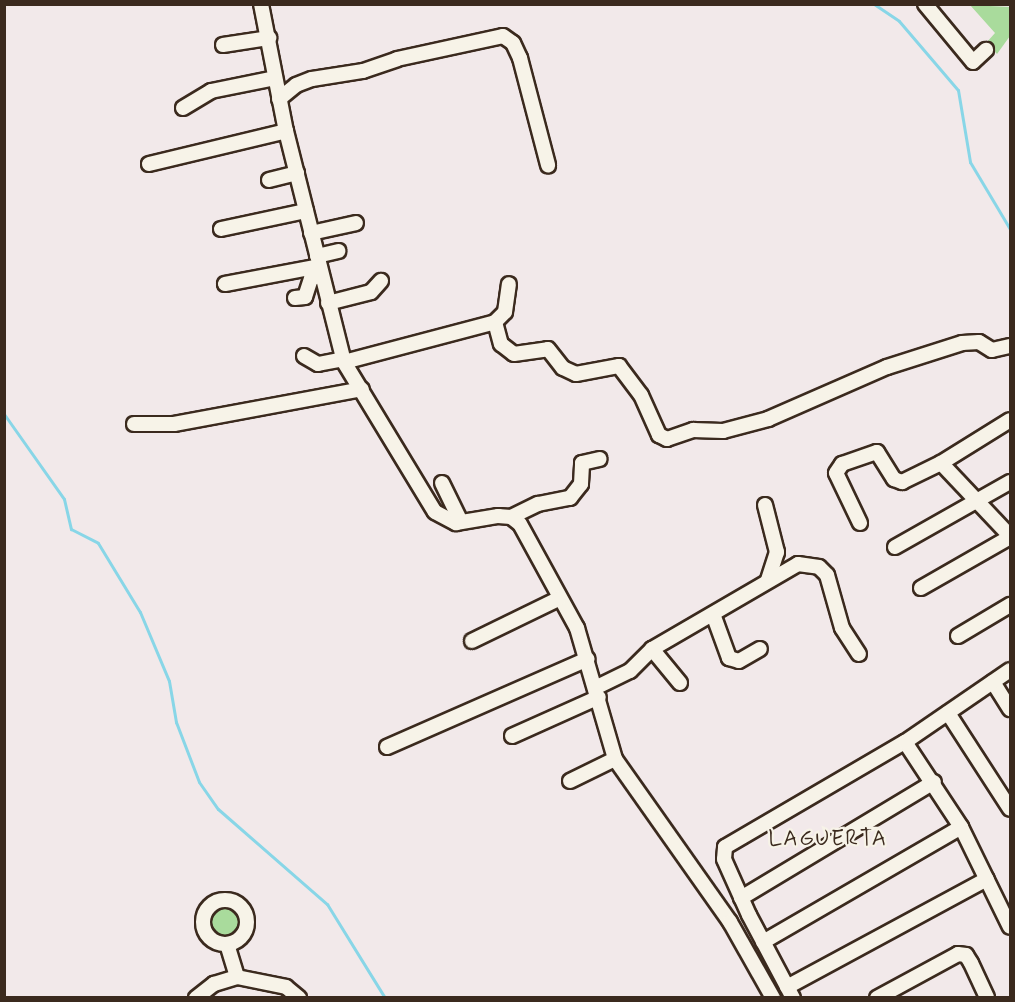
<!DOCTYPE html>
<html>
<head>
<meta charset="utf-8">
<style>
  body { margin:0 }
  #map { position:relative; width:1015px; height:1002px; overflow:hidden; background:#f2e9ea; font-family:Mynerve,sans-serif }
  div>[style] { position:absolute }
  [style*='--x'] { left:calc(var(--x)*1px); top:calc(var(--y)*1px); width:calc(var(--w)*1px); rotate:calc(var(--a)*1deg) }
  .green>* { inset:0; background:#a9db9c }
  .round { border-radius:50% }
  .stream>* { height:3px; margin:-1.5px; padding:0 1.5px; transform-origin:1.5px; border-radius:1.5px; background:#88d6e7 }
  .roads { filter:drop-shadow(2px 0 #3b2a1e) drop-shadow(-2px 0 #3b2a1e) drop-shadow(0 2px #3b2a1e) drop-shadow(0 -2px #3b2a1e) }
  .minor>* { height:14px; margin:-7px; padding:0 7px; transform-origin:7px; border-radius:7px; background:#f7f3e8 }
  .minor>.ring { margin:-7px; padding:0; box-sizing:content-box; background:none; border:14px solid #f7f3e8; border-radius:50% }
  span { translate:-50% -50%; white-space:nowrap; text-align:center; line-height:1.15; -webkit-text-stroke:4.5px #f7f3e8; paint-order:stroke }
  .quarter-label { font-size:22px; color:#3b2a1e; letter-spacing:1.5px }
  .frame { position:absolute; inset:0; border:6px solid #3b2a1e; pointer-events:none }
</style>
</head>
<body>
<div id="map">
  <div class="green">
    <div style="clip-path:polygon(970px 5px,1010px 7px,1010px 36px,997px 54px,987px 42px,995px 33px)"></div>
    <div class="round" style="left:208px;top:905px;width:34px;height:34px"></div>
  </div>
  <div class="stream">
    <div style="--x:874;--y:4;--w:30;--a:34"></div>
    <div style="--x:899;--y:21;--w:91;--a:49.5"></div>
    <div style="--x:958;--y:90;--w:73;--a:80.5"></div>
    <div style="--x:970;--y:162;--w:78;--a:59.2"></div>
    <div style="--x:4;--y:414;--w:104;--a:54.8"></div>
    <div style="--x:64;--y:499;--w:31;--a:77"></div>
    <div style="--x:71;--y:529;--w:30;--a:27"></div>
    <div style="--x:98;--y:543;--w:81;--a:58.7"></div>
    <div style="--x:140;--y:612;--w:75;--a:67.2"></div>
    <div style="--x:169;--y:681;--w:42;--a:80.3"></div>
    <div style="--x:176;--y:722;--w:64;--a:69"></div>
    <div style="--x:199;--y:782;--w:33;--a:55"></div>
    <div style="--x:218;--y:809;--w:145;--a:41.1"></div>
    <div style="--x:327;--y:904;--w:110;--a:58.3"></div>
  </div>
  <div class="roads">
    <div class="minor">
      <div style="--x:261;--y:4;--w:129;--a:78.9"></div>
      <div style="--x:286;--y:131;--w:238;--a:75.9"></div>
      <div style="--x:344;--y:362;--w:175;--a:58.8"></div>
      <div style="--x:435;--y:512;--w:24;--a:28"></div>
      <div style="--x:456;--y:523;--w:43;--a:-9.5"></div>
      <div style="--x:498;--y:516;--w:13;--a:4"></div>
      <div style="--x:511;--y:517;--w:11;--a:38"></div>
      <div style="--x:520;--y:524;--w:119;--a:61.3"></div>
      <div style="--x:577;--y:628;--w:136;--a:73.8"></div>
      <div style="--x:615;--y:759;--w:199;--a:54.8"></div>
      <div style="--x:730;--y:922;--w:87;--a:60.5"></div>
      <div style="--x:925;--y:4;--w:75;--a:50.4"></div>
      <div style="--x:973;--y:62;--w:18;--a:-43"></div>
      <div style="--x:223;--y:45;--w:47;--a:-8.7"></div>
      <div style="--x:279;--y:99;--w:22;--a:-39"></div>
      <div style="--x:296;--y:85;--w:17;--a:-21"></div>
      <div style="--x:312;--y:79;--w:52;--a:-8.9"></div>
      <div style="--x:363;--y:71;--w:36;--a:-19"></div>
      <div style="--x:397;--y:59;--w:108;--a:-12.2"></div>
      <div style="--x:503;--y:36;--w:12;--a:35"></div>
      <div style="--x:513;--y:43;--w:17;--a:65"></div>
      <div style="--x:520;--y:58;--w:111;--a:75.3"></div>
      <div style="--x:183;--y:108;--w:33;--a:-31"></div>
      <div style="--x:211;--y:91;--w:65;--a:-11.5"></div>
      <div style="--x:149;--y:164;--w:141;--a:-13.5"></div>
      <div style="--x:269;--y:180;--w:29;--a:-14"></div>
      <div style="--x:221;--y:229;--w:87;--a:-12"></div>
      <div style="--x:311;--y:233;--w:46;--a:-12.5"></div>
      <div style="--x:317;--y:256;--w:22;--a:-13"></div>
      <div style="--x:225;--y:284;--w:96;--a:-10.8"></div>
      <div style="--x:295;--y:298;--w:10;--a:-6"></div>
      <div style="--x:305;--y:297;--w:19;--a:-72"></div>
      <div style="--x:311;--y:279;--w:11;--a:-27"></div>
      <div style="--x:328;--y:303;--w:44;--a:-14.3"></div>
      <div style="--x:371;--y:292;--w:15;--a:-48"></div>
      <div style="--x:495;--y:322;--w:23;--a:75"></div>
      <div style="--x:501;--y:344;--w:16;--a:38"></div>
      <div style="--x:514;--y:354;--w:34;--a:-8"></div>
      <div style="--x:548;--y:349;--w:24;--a:52"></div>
      <div style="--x:563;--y:368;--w:14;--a:25"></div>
      <div style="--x:576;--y:374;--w:44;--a:-10.5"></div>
      <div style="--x:619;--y:366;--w:36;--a:53"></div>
      <div style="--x:641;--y:395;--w:44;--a:65.8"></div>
      <div style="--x:659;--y:435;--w:9;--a:27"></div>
      <div style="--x:667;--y:439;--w:28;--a:-19"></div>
      <div style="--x:693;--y:430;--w:30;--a:2"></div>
      <div style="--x:723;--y:431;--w:47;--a:-14.9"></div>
      <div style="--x:768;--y:419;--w:130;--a:-23.6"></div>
      <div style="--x:887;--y:367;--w:79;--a:-17.7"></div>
      <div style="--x:962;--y:343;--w:17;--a:-3"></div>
      <div style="--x:979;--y:342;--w:15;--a:32"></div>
      <div style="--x:992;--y:350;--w:18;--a:-13"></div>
      <div style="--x:304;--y:356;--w:16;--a:30"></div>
      <div style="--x:318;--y:364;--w:26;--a:-11"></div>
      <div style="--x:344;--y:362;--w:156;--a:-14.8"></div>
      <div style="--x:495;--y:322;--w:14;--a:-45"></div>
      <div style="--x:505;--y:312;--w:28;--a:-82"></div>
      <div style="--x:134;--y:424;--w:40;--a:0"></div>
      <div style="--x:174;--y:424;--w:191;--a:-10.5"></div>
      <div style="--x:941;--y:463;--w:100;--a:46.6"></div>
      <div style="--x:442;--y:483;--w:43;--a:64"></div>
      <div style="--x:765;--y:505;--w:49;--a:75.7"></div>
      <div style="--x:777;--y:552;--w:29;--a:108"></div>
      <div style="--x:511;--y:517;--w:30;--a:-26"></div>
      <div style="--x:538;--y:504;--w:33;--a:-11"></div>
      <div style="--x:570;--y:498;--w:18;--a:-52"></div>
      <div style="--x:581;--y:484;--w:21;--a:-87"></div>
      <div style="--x:582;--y:463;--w:18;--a:-13"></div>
      <div style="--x:860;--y:523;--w:55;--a:-115.6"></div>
      <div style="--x:836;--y:473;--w:11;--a:-56"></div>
      <div style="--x:842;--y:464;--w:37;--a:-19"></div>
      <div style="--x:877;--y:452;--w:32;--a:58"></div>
      <div style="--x:894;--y:479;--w:9;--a:21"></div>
      <div style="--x:902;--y:482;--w:43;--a:-26"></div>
      <div style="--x:941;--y:463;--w:81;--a:-31.9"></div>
      <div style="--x:895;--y:547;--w:132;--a:-29.5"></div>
      <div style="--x:921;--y:588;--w:103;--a:-29.8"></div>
      <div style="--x:713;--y:614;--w:47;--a:70"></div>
      <div style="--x:729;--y:658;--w:10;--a:17"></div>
      <div style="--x:739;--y:661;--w:24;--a:-30"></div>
      <div style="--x:958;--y:636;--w:61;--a:-30.8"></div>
      <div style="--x:472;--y:641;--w:96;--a:-26"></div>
      <div style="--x:652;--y:649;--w:44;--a:50.5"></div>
      <div style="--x:993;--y:682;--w:32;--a:58"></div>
      <div style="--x:597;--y:687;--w:37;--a:-26"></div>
      <div style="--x:630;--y:671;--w:31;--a:-45"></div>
      <div style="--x:652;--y:649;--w:169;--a:-30.2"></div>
      <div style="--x:798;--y:564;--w:21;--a:8"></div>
      <div style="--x:819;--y:567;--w:11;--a:45"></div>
      <div style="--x:827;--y:575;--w:55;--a:74.2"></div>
      <div style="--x:842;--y:628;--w:31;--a:57"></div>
      <div style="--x:948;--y:713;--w:114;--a:57.1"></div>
      <div style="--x:512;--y:736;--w:95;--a:-24.1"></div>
      <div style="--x:905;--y:742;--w:102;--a:56.6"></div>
      <div style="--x:961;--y:827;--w:111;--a:63.9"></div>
      <div style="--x:387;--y:747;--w:219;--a:-23.7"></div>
      <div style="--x:570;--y:781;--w:50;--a:-26.1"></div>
      <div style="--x:741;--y:898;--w:225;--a:-31"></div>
      <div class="ring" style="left:203px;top:900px;width:30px;height:30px"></div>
      <div style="--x:763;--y:942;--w:229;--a:-30.1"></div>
      <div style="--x:227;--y:944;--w:34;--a:73"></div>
      <div style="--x:787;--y:987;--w:227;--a:-28.4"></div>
      <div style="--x:196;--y:998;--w:23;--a:-38"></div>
      <div style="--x:214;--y:984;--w:24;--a:-17"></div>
      <div style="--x:237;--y:977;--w:50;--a:11.5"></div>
      <div style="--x:286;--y:987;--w:17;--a:40"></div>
      <div style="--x:793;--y:998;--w:94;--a:-117.9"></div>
      <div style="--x:749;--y:915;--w:61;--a:-114.1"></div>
      <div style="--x:724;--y:859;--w:12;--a:-85"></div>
      <div style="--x:725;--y:847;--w:208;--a:-30.3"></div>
      <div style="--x:905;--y:742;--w:127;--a:-34.4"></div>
      <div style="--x:877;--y:998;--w:92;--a:-28.5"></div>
      <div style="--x:958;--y:954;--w:8;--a:7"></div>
      <div style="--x:966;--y:955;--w:9;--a:58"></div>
      <div style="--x:971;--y:963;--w:38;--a:65"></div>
    </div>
  </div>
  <div class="quarter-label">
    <span style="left:828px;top:840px">LAGUERTA</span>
  </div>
  <div class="frame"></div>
</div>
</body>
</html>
